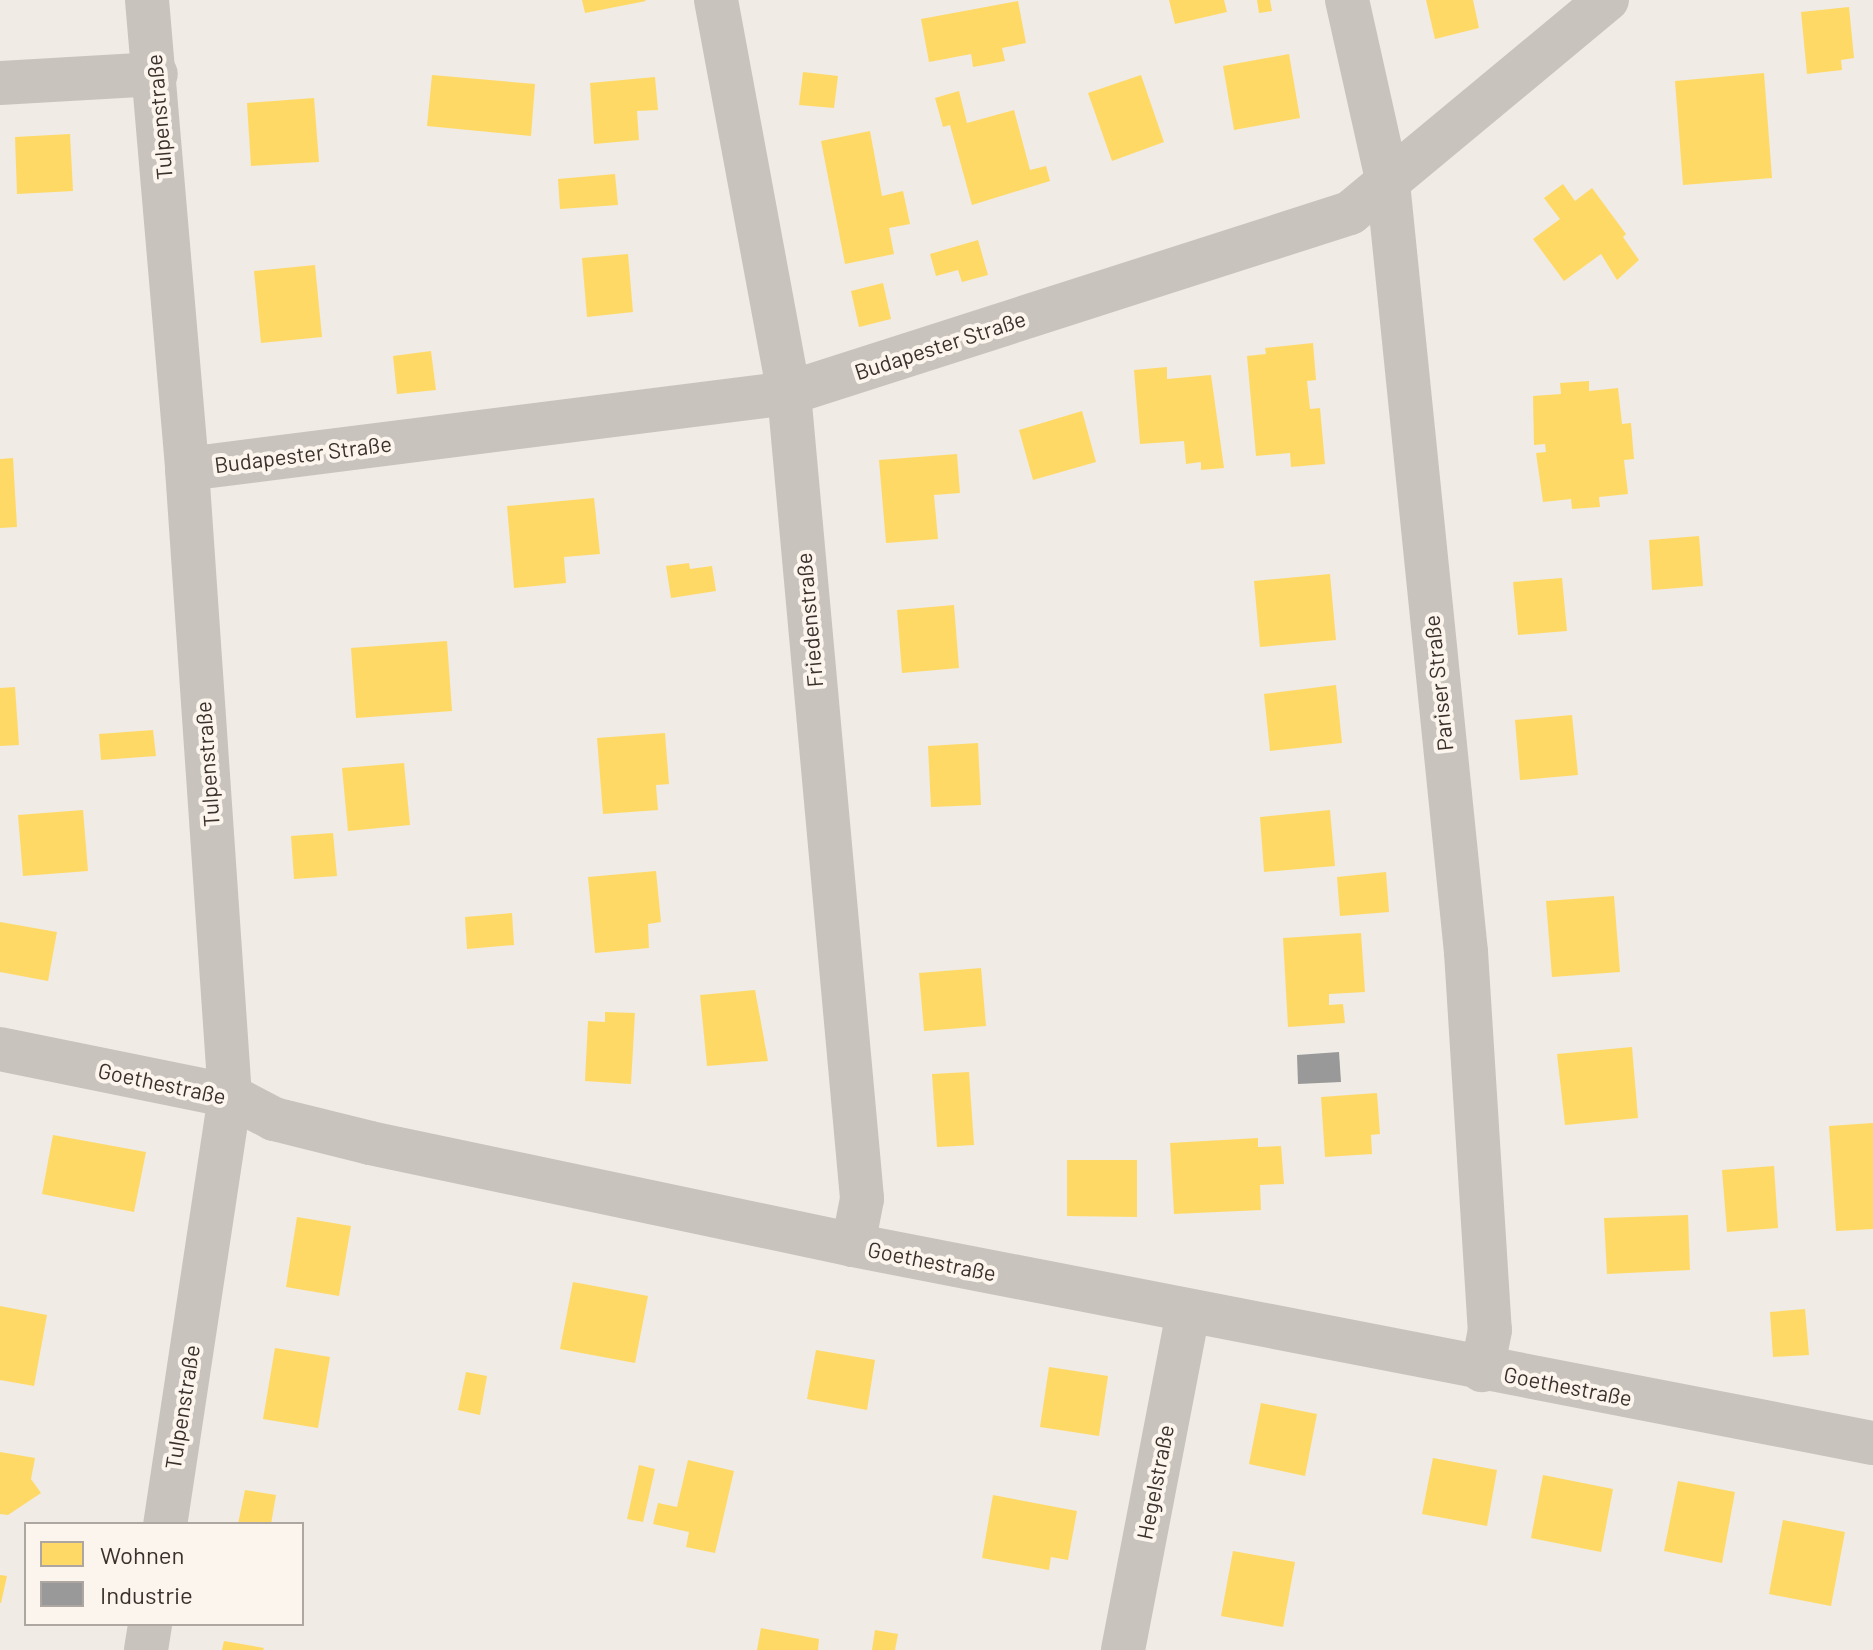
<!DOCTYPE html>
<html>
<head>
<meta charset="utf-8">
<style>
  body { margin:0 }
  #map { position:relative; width:1873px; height:1650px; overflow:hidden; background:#f0ebe5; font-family:Barlow,sans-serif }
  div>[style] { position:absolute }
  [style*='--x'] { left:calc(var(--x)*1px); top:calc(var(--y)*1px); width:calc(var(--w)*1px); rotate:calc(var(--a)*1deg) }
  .homes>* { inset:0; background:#ffd966 }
  .industry>* { inset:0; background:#999 }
  .minor>* { height:44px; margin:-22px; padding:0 22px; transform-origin:22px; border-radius:22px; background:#c9c3be }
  span { translate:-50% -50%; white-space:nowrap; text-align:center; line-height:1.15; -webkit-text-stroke:8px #fbf5ee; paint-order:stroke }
  .street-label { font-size:22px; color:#3b302b }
  .legend { position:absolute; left:24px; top:1522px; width:280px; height:104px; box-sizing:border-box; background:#fbf5ee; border:2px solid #aea6a0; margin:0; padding:10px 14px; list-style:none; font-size:24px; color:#3b302b }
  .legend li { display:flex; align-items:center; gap:16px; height:40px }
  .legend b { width:40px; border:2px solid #aea6a0 }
</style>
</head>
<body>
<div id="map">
  <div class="homes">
    <div style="clip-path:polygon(582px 0,645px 0,646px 1px,585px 13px)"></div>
    <div style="clip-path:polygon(1169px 0,1224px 0,1227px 12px,1175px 24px)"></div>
    <div style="clip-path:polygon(1257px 0,1270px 0,1272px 11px,1259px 13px)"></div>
    <div style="clip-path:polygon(1426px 0,1473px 0,1479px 28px,1435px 39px)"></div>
    <div style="clip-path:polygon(1018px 1px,1026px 43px,1002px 48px,1005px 61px,973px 67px,971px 54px,929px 62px,921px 19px)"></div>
    <div style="clip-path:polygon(1849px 7px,1854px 58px,1841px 60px,1842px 70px,1807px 74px,1801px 12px)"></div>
    <div style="clip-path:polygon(1289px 54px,1300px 118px,1234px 130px,1223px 66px)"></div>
    <div style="clip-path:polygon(803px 72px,838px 76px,834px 108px,799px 105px)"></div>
    <div style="clip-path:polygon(1764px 73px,1772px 178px,1683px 185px,1675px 81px)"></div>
    <div style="clip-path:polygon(432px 75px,535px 84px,531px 136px,427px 126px)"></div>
    <div style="clip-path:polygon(1141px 75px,1164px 142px,1112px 161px,1088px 93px)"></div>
    <div style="clip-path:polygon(655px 77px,658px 110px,637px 111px,639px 140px,594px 144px,590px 83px)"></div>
    <div style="clip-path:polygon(959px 91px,967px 123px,1014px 110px,1030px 170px,1046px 166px,1050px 181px,972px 205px,950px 125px,943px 127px,935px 98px)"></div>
    <div style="clip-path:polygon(314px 98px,319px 162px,251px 166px,247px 103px)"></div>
    <div style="clip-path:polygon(870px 131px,882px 196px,903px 191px,910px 224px,889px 228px,894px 254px,845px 264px,821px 141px)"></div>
    <div style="clip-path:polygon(70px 134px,73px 191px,17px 194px,15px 137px)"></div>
    <div style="clip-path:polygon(615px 174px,618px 205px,560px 209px,558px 179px)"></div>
    <div style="clip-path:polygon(1563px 184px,1575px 201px,1592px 188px,1626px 234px,1623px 237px,1639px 260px,1617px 280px,1601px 254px,1564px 281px,1533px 239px,1560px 219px,1544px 198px)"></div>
    <div style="clip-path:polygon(978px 240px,988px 275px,962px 282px,958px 270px,936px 276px,930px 254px)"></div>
    <div style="clip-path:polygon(628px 254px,633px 312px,587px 317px,582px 258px)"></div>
    <div style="clip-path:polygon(315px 265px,322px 337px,261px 343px,254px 271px)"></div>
    <div style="clip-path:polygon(883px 283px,891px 319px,859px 327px,851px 291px)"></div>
    <div style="clip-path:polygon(1313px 343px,1316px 380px,1307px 381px,1310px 409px,1320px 408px,1325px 464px,1291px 467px,1290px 453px,1256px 456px,1247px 356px,1266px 354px,1265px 348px)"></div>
    <div style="clip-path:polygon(431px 351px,436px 390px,397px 394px,393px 356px)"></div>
    <div style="clip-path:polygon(1167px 367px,1167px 379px,1211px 375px,1224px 468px,1201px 470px,1201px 462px,1186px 464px,1184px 441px,1140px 444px,1134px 370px)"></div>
    <div style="clip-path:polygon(1589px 381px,1589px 391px,1618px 388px,1622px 424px,1631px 423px,1634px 459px,1624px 460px,1628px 494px,1599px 497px,1600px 507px,1572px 509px,1571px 499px,1543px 502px,1536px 453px,1546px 452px,1545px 444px,1534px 445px,1533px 396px,1561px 394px,1560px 383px)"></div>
    <div style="clip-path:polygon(1082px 411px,1096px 462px,1033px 480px,1019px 430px)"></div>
    <div style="clip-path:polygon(957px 454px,960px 493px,934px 495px,938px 539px,886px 543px,879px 460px)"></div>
    <div style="clip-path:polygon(13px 458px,17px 527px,0 528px,0 459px)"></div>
    <div style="clip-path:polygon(594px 498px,600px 554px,564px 557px,566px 583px,514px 588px,507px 506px)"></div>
    <div style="clip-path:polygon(1699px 536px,1703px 586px,1652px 590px,1649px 540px)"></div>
    <div style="clip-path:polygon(689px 563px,690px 569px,712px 566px,716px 591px,671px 598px,666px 566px)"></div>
    <div style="clip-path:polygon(1330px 574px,1336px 640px,1260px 647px,1254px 581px)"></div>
    <div style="clip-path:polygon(1562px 578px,1567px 631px,1518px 635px,1513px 582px)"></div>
    <div style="clip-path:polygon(954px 605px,959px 668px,902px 673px,897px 610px)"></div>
    <div style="clip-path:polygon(447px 641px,452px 711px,356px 718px,351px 648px)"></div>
    <div style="clip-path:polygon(1336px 685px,1342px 743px,1270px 751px,1264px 694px)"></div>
    <div style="clip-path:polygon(15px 687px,19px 745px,0 746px,0 688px)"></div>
    <div style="clip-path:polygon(1572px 715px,1578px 775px,1520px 780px,1515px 720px)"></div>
    <div style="clip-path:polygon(153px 730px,156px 756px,101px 760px,99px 734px)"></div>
    <div style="clip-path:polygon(665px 733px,669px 784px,656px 785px,658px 810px,603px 814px,597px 738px)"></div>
    <div style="clip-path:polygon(978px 743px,981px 805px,931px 807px,928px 746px)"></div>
    <div style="clip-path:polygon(404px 763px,410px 825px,348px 831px,342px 768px)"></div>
    <div style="clip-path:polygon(83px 810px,88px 871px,23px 876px,18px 815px)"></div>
    <div style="clip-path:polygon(1330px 810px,1335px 866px,1264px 872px,1260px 817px)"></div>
    <div style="clip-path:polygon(333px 833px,337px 876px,294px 879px,291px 836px)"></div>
    <div style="clip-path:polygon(656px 871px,661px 922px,648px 924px,649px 948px,595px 953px,588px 877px)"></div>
    <div style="clip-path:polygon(1386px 872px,1389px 912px,1340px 916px,1337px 877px)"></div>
    <div style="clip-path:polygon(1614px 896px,1620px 972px,1552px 977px,1546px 901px)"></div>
    <div style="clip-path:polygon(512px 913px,514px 945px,467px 949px,465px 917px)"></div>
    <div style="clip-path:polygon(0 922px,57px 932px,48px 981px,0 972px)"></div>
    <div style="clip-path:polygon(1361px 933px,1365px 992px,1329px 994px,1329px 1005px,1343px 1004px,1345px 1023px,1288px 1027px,1283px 938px)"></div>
    <div style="clip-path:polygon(981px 968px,986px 1026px,924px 1031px,919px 973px)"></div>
    <div style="clip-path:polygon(755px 990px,768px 1061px,707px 1066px,700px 995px)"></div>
    <div style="clip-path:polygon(605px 1012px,635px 1013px,631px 1084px,585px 1081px,588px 1021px,605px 1022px)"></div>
    <div style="clip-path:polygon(1632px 1047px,1638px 1118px,1565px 1125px,1557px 1054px)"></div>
    <div style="clip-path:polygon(969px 1072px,974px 1145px,937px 1147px,932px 1074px)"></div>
    <div style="clip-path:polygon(1377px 1093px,1380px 1134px,1371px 1135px,1372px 1154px,1325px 1157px,1321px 1097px)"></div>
    <div style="clip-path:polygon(1873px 1123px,1873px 1229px,1836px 1231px,1829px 1126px)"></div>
    <div style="clip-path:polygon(53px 1135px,146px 1152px,134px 1212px,42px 1194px)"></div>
    <div style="clip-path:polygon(1258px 1138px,1258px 1147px,1281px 1146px,1284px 1184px,1260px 1185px,1261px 1210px,1174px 1214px,1170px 1143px)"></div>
    <div style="clip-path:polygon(1067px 1160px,1137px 1160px,1137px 1217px,1067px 1216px)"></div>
    <div style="clip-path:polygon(1774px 1166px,1778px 1228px,1727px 1232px,1722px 1170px)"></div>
    <div style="clip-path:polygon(1688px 1215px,1690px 1270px,1607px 1274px,1604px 1218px)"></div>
    <div style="clip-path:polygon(297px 1217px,351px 1226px,339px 1296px,286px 1287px)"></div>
    <div style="clip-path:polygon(573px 1282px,648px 1296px,635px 1363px,560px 1349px)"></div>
    <div style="clip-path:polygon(0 1306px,47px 1315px,34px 1386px,0 1380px)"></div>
    <div style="clip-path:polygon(1805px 1309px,1809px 1355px,1773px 1357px,1770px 1312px)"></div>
    <div style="clip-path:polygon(275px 1348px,330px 1357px,318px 1428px,263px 1419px)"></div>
    <div style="clip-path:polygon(816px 1350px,875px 1360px,867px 1410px,807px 1399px)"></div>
    <div style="clip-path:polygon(1049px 1367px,1108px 1376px,1099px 1436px,1040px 1427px)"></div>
    <div style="clip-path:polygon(466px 1372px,487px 1376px,480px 1415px,458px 1410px)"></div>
    <div style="clip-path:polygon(1261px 1403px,1317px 1414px,1305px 1476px,1249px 1464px)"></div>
    <div style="clip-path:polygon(0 1452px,35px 1458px,31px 1479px,41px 1493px,8px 1515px,0 1514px)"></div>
    <div style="clip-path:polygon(1433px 1458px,1497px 1470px,1487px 1526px,1422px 1514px)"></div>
    <div style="clip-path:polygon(688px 1460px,734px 1471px,715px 1553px,686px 1547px,689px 1532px,653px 1524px,658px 1503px,677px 1507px)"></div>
    <div style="clip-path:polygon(639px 1465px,655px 1469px,643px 1522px,627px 1519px)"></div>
    <div style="clip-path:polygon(1543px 1475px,1613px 1489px,1601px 1552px,1531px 1538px)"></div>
    <div style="clip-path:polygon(1678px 1481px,1735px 1492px,1722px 1563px,1664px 1551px)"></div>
    <div style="clip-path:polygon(245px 1490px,276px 1495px,271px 1524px,238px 1524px)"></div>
    <div style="clip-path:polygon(993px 1495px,1077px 1511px,1068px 1560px,1051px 1557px,1049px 1570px,982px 1558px)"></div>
    <div style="clip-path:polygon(1783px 1520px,1845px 1532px,1831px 1606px,1769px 1594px)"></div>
    <div style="clip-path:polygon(1233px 1551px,1295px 1562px,1283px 1627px,1221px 1616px)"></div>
    <div style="clip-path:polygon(0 1575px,7px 1576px,1px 1603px,0 1603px)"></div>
    <div style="clip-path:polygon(761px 1628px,819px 1639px,818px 1650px,757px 1650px)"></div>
    <div style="clip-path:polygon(875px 1630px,898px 1634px,895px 1650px,872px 1650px)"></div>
    <div style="clip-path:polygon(224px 1641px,264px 1648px,263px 1650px,222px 1650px)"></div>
  </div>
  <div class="industry">
    <div style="clip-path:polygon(1339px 1052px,1341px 1082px,1298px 1084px,1297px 1055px)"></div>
  </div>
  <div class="minor">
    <div style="--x:147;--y:0;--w:471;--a:85.1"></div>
    <div style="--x:187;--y:469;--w:628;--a:86.08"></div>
    <div style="--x:230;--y:1096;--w:433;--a:98.6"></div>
    <div style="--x:716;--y:0;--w:400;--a:79.5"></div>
    <div style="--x:789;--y:393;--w:809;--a:84.82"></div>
    <div style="--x:862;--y:1199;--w:47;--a:101.1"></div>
    <div style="--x:1347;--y:0;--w:188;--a:77.4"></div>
    <div style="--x:1388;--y:183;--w:773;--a:84.21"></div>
    <div style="--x:1466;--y:952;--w:379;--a:86.4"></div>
    <div style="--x:1490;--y:1330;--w:41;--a:101.3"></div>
    <div style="--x:0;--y:83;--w:156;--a:-3.3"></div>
    <div style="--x:187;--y:469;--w:607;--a:-7.2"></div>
    <div style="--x:789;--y:393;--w:589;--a:-17.79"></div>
    <div style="--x:1350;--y:213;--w:334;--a:-39.7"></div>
    <div style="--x:0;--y:1049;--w:235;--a:11.5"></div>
    <div style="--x:230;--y:1096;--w:50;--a:27.6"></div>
    <div style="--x:274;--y:1119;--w:99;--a:14"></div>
    <div style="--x:370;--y:1143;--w:494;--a:11.9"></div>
    <div style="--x:853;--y:1245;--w:1039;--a:10.99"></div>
    <div style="--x:146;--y:1650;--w:26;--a:-81"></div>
    <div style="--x:1123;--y:1650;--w:343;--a:-79.1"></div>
  </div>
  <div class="street-label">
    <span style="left:159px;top:117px;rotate:-95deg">Tulpenstraße</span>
    <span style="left:940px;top:345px;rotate:-18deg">Budapester Straße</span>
    <span style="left:303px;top:454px;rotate:-7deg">Budapester Straße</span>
    <span style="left:809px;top:620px;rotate:-95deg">Friedenstraße</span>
    <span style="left:1438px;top:683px;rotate:-96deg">Pariser Straße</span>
    <span style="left:207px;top:764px;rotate:-94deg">Tulpenstraße</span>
    <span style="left:162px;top:1083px;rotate:12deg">Goethestraße</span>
    <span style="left:932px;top:1261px;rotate:11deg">Goethestraße</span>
    <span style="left:1568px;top:1386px;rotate:11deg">Goethestraße</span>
    <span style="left:182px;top:1407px;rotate:-81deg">Tulpenstraße</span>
    <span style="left:1155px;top:1482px;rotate:-79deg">Hegelstraße</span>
  </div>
  <ul class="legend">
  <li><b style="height:22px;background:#ffd966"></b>Wohnen</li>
  <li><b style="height:22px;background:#999"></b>Industrie</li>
  </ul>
</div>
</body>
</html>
